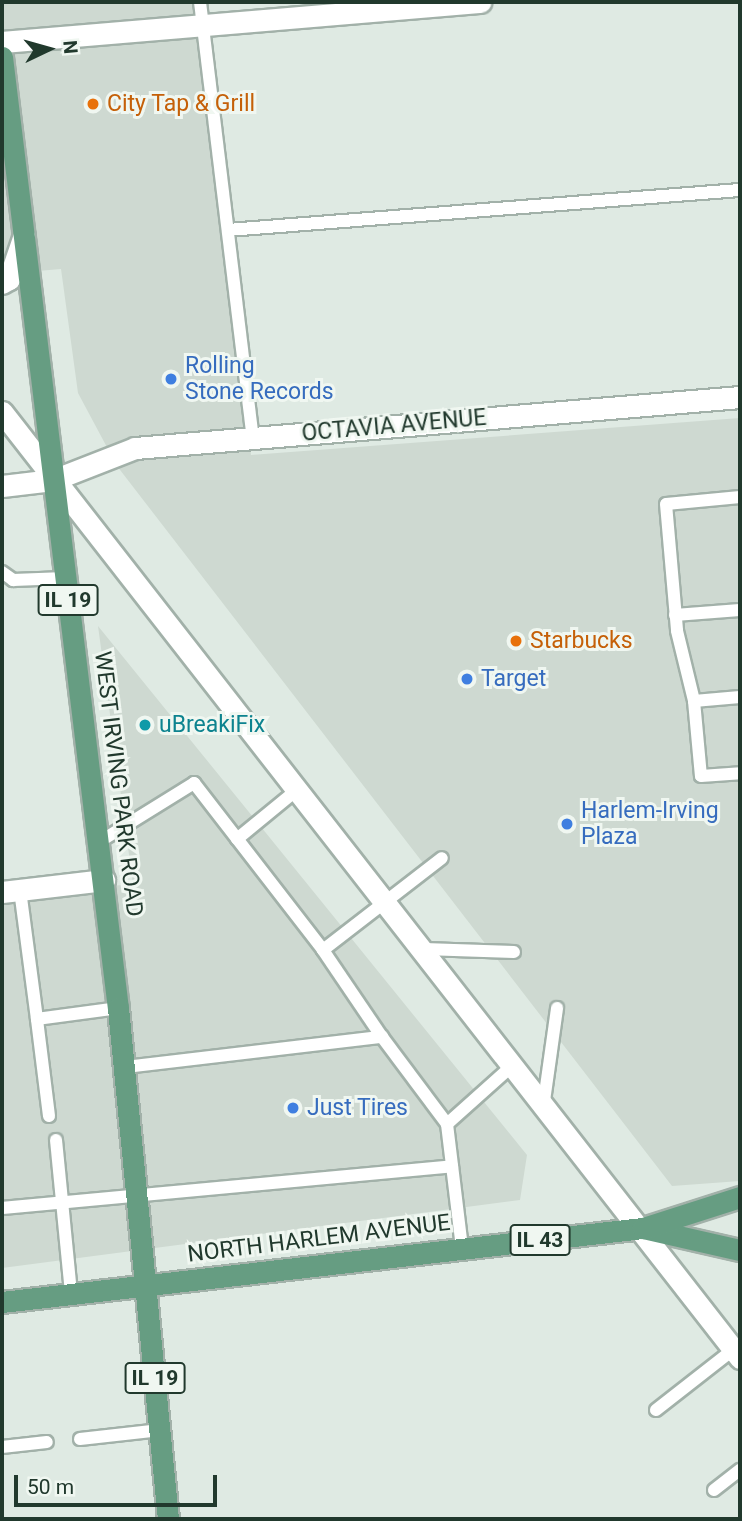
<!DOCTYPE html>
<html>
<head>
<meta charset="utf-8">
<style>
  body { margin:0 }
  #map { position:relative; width:742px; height:1521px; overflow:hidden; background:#dfeae3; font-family:Roboto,sans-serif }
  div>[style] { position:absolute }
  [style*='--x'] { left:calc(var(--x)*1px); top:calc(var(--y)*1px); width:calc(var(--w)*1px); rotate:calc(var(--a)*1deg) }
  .built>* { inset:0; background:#ced9d1 }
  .roads { filter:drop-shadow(2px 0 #a2b1a9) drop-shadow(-2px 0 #a2b1a9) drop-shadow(0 2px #a2b1a9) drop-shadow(0 -2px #a2b1a9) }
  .service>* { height:12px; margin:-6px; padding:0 6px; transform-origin:6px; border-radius:6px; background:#fff }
  .minor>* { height:21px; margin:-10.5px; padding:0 10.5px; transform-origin:10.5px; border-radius:10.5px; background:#fff }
  .secondary>* { height:21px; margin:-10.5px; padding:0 10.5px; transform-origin:10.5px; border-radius:10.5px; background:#fff }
  .primary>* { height:21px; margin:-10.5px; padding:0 10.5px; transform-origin:10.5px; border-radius:10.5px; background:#669d82 }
  .dots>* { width:19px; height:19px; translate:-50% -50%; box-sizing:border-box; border:4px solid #f0f7f1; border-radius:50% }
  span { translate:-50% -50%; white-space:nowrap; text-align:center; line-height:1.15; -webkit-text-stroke:6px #f0f7f1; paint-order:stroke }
  .shield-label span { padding:2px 5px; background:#f0f7f1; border:2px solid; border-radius:5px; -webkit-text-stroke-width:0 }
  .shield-label { font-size:21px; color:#21392d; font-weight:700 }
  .food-label { font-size:23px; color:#c56008 }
  .left { translate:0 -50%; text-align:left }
  .shop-label { font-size:23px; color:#366cbe }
  .street-label { font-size:23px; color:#21392d }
  .culture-label { font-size:23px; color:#0d838f }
  .frame { position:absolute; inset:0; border:4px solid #21392d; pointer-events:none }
  .north { position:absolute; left:14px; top:14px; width:70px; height:70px; -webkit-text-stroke:5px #f0f7f1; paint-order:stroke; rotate:85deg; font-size:19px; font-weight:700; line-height:28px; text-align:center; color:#21392d }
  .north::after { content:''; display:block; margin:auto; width:24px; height:32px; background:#21392d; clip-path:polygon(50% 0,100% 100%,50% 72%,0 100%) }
  .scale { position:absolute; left:14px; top:1475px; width:203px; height:32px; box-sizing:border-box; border:4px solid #21392d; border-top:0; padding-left:9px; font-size:21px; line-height:24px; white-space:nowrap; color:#21392d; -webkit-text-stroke:5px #f0f7f1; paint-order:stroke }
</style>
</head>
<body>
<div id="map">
  <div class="built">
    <div style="clip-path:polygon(2px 2px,196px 2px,251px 455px,740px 418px,740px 1181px,672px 1186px,117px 466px,78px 393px,61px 269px,2px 274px)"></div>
    <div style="clip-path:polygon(98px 626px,527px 1155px,520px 1200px,2px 1268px,2px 896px,133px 884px)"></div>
  </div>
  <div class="roads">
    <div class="service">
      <div style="--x:200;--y:2;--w:438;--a:83.1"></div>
      <div style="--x:228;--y:230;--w:514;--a:-4.47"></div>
      <div style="--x:740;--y:497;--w:74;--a:174.6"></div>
      <div style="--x:666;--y:504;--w:127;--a:85"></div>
      <div style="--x:677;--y:631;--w:72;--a:76.3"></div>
      <div style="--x:694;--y:701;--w:46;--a:-5"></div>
      <div style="--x:2;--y:572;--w:14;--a:36"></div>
      <div style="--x:13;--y:580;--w:52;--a:-2.2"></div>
      <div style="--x:675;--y:615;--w:65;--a:-4.4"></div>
      <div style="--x:694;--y:701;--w:75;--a:84.7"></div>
      <div style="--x:701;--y:776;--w:39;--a:-4"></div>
      <div style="--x:237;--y:839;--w:79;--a:-39.3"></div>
      <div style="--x:99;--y:842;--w:112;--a:-31.8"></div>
      <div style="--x:194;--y:783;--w:211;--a:52.3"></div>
      <div style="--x:323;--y:950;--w:105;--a:55.9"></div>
      <div style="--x:20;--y:890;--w:130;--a:82.5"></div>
      <div style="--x:424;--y:949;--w:90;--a:1.9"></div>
      <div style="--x:323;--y:950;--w:150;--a:-37.7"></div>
      <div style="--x:125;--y:1067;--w:259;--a:-6.7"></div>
      <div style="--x:382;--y:1037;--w:109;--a:53.2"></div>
      <div style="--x:544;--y:1101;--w:94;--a:-82"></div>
      <div style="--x:49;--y:1116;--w:98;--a:-97.1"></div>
      <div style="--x:37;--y:1019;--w:82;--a:-7.7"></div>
      <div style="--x:56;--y:1140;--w:155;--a:84.4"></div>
      <div style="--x:2;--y:1208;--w:452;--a:-5.3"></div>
      <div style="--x:462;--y:1248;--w:125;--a:-96.9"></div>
      <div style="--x:447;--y:1124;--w:90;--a:-41.8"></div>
      <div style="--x:656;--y:1410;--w:99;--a:-38"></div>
      <div style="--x:80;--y:1439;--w:81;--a:-6.4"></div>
      <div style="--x:2;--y:1447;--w:45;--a:-6.3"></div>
      <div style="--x:714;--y:1490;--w:33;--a:-38"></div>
    </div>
    <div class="minor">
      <div style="--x:2;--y:42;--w:480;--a:-4.8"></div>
      <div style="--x:2;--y:486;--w:51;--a:-6.7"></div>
      <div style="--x:53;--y:480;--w:88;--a:-21.3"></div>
      <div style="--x:135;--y:448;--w:607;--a:-4.82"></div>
      <div style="--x:2;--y:892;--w:103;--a:-6.7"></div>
    </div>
    <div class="secondary">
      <div style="--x:2;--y:283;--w:8;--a:-30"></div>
      <div style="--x:9;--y:279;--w:46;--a:-71.2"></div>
      <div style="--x:2;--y:412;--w:1200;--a:52.04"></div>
    </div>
    <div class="primary">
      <div style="--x:2;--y:57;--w:958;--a:83.05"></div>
      <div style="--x:118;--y:1008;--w:513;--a:84.41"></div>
      <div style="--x:643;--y:1228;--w:99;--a:12.8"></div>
      <div style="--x:2;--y:1302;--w:645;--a:-6.59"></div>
      <div style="--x:643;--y:1228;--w:102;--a:-17.7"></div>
    </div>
  </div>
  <div class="dots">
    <div style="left:93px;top:104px;background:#e8710a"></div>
    <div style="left:171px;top:379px;background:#3f7fe0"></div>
    <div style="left:516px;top:641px;background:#e8710a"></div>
    <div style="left:467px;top:679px;background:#3f7fe0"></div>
    <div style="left:145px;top:725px;background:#0f9aa8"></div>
    <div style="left:567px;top:824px;background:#3f7fe0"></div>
    <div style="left:293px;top:1108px;background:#3f7fe0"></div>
  </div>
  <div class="shield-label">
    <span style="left:68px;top:600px">IL 19</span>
    <span style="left:540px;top:1240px">IL 43</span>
    <span style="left:155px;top:1378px">IL 19</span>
  </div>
  <div class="food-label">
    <span class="left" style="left:107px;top:104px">City Tap &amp; Grill</span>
    <span class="left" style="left:530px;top:641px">Starbucks</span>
  </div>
  <div class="shop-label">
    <span class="left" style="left:185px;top:379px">Rolling<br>Stone Records</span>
    <span class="left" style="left:481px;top:679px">Target</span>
    <span class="left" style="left:581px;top:824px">Harlem-Irving<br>Plaza</span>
    <span class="left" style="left:307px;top:1108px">Just Tires</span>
  </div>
  <div class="street-label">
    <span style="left:394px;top:426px;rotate:-5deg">OCTAVIA AVENUE</span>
    <span style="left:118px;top:784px;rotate:83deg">WEST IRVING PARK ROAD</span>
    <span style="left:319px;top:1239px;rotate:-7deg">NORTH HARLEM AVENUE</span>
  </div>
  <div class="culture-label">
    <span class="left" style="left:159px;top:725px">uBreakiFix</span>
  </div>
  <div class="frame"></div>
  <div class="north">N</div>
  <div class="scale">50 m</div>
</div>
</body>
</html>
